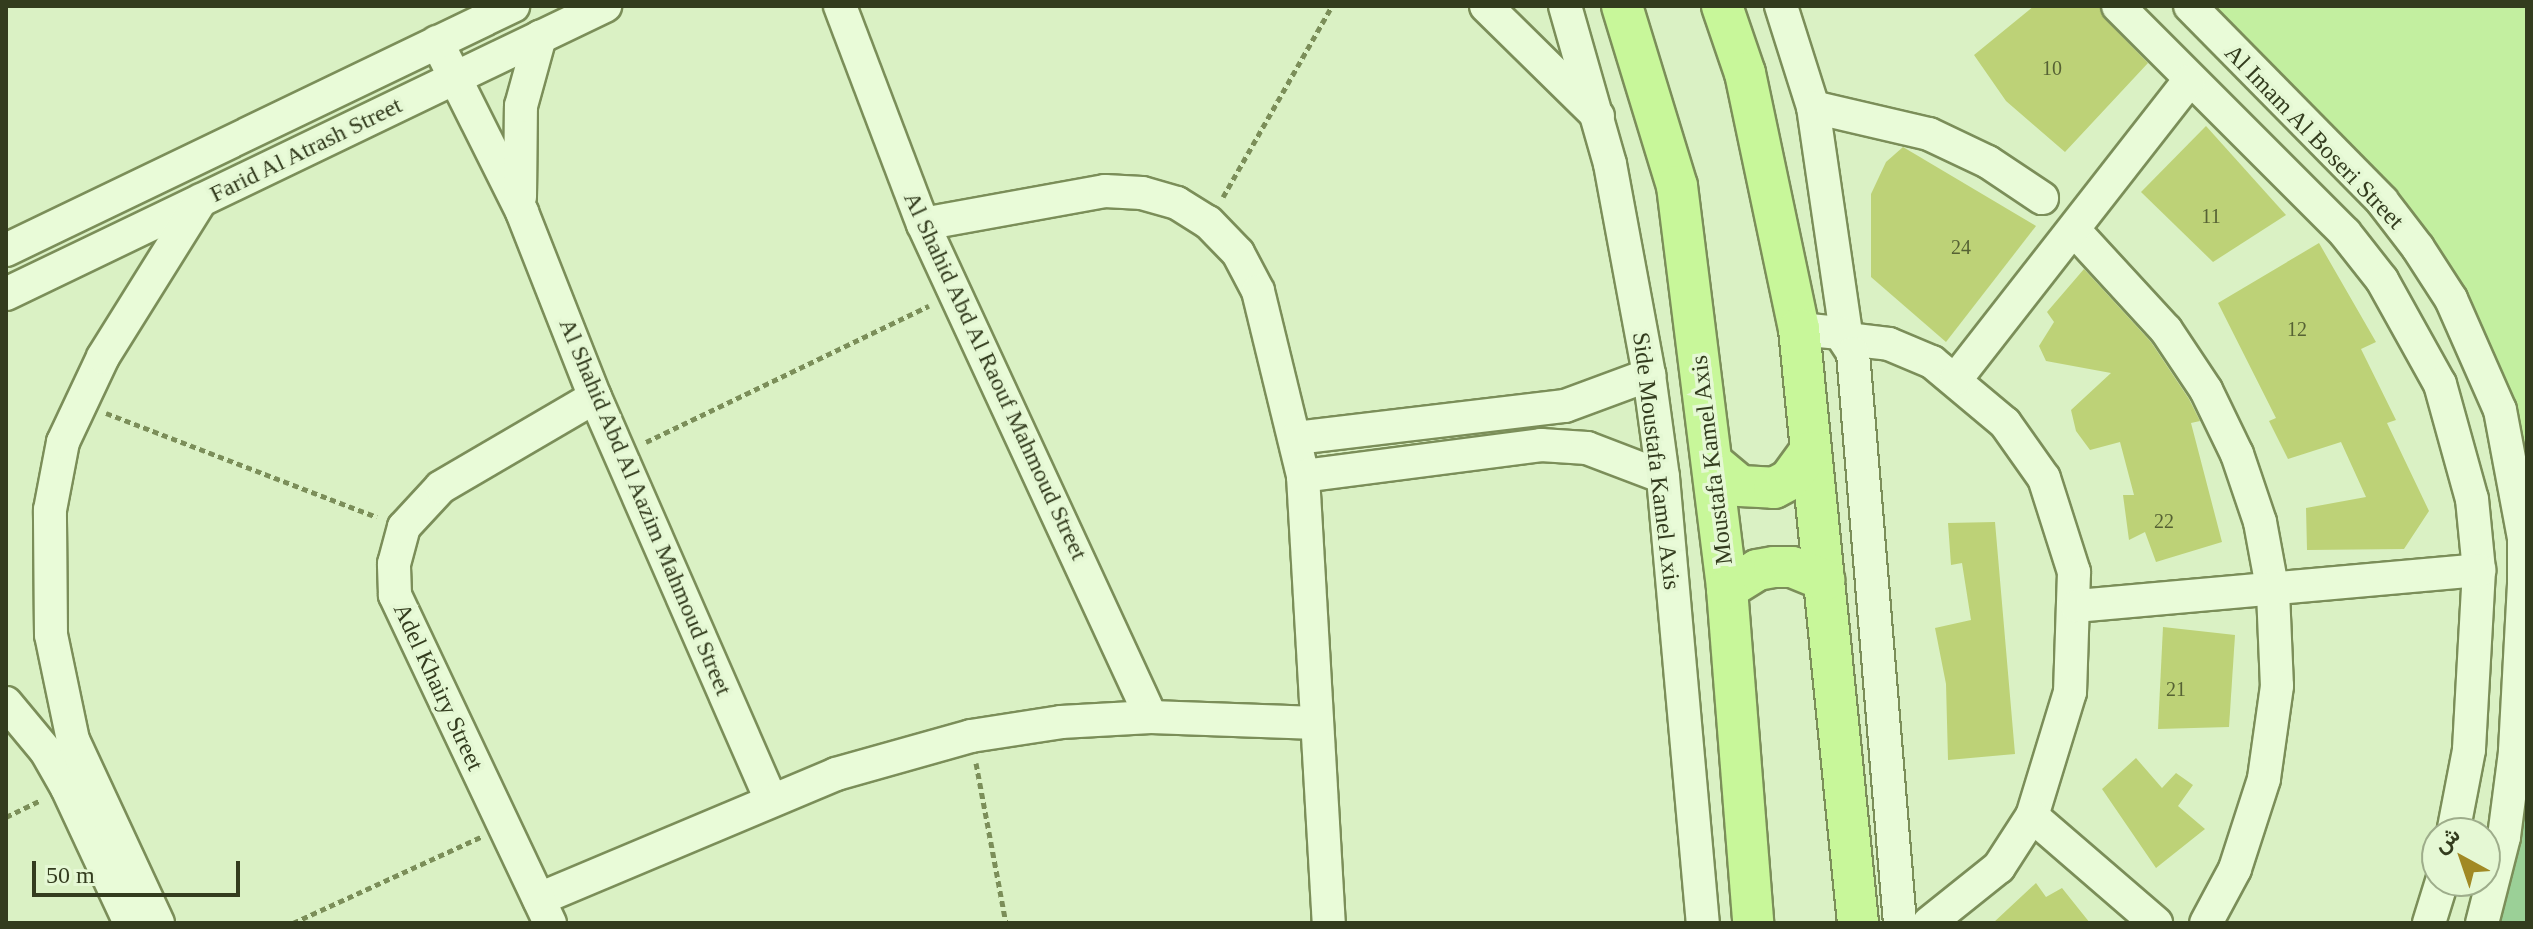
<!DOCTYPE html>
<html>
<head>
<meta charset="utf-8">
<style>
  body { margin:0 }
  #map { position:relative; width:2533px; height:929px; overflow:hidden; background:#daf1c4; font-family:"Times New Roman",Vazirmatn,serif }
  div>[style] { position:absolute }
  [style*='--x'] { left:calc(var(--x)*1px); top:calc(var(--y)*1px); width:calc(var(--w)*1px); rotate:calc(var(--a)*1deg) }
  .green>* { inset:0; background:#9bd097 }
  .sand>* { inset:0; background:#c3efa0 }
  .building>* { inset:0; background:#bdd277 }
  .path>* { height:5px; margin-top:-2.5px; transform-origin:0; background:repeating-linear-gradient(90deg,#7b8e59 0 6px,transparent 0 10px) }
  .roads { filter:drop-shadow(2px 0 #7b8e59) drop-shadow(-2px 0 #7b8e59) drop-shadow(0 2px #7b8e59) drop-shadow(0 -2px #7b8e59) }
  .minor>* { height:32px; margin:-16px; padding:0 16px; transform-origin:16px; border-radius:16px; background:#e9fbd8 }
  .major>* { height:40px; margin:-20px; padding:0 20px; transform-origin:20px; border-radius:20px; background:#c8f79a }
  span { translate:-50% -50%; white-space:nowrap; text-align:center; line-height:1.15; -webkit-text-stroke:7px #e5f8d4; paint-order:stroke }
  .number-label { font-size:20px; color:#566234 }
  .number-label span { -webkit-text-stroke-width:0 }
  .street-label { font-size:24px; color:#333c1e }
  .frame { position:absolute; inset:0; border:8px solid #333c1e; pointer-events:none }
  .north { position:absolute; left:2421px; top:817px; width:80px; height:80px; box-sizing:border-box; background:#e5f8d4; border:2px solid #9ead8b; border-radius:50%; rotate:320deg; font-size:22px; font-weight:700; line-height:32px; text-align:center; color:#333c1e }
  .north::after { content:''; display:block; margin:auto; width:28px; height:36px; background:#a18924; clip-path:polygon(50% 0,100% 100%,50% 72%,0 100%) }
  .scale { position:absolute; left:32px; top:861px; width:208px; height:36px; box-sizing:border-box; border:4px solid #333c1e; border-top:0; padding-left:10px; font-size:24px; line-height:28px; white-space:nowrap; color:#333c1e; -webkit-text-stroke:6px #e5f8d4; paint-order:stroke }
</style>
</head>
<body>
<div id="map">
  <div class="green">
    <div style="clip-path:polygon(2527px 584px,2527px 923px,2482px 923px)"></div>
  </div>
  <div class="sand">
    <div style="clip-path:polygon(2190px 6px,2527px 6px,2527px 538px,2451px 299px)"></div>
  </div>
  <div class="building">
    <div style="clip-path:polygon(2034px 6px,2100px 6px,2105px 19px,2148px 63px,2065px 152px,2006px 101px,1974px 55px)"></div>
    <div style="clip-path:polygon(2206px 126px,2286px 215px,2213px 262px,2141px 192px)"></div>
    <div style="clip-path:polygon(1903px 147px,2036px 226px,1946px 342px,1871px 277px,1871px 194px,1886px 162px)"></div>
    <div style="clip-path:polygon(2319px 243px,2376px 342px,2361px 349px,2396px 420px,2387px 423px,2429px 511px,2404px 549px,2307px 550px,2306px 508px,2366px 497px,2341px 442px,2288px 459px,2269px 421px,2276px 418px,2218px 303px)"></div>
    <div style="clip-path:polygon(2084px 269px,2151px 342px,2189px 399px,2200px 421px,2191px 423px,2222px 542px,2156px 562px,2145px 532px,2129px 540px,2123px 495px,2134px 495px,2120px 442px,2090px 450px,2076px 431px,2071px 410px,2111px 373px,2046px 361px,2039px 346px,2054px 322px,2047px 312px)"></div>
    <div style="clip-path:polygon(1995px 522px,2015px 754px,1948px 760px,1946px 684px,1935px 628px,1971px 620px,1962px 563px,1951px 565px,1948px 523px)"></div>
    <div style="clip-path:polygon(2163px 627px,2235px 635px,2229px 727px,2158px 729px)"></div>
    <div style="clip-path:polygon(2136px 758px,2162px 788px,2176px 773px,2193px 785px,2178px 806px,2205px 829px,2156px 868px,2102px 789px)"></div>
    <div style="clip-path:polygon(2036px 883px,2046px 897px,2062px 888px,2090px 923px,1993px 923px)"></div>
  </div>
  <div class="path">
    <div style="--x:1223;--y:197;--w:220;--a:-60.3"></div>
    <div style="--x:106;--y:413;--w:290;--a:21"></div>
    <div style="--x:646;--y:442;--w:314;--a:-25.7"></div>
    <div style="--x:976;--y:763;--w:163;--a:79.4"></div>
    <div style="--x:6;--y:817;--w:39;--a:-26"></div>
    <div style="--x:293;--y:923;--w:207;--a:-24.6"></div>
  </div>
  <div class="roads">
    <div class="minor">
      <div style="--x:840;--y:6;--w:233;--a:69.2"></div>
      <div style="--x:923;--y:224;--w:543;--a:65.18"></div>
      <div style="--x:1486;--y:6;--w:157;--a:44.5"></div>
      <div style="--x:1565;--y:6;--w:164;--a:74.1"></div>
      <div style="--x:1610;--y:164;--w:215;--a:79.5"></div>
      <div style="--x:1649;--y:375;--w:103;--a:82.2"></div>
      <div style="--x:1663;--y:477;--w:448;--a:84.9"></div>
      <div style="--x:1781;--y:6;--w:106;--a:72.4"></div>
      <div style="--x:1813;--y:107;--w:234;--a:81.7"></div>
      <div style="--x:1847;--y:339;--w:42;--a:6.8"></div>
      <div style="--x:1889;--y:344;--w:47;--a:22.7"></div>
      <div style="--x:1932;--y:362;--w:95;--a:39.9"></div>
      <div style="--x:2005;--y:423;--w:67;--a:54.7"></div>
      <div style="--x:2044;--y:478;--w:99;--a:72.3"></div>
      <div style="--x:2074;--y:572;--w:120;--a:91.9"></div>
      <div style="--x:2070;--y:692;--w:130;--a:107"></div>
      <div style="--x:2032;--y:816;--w:61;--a:122.9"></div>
      <div style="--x:1999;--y:867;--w:90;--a:141.3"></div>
      <div style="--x:2118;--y:6;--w:321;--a:45"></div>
      <div style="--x:2345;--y:233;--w:60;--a:51.8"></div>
      <div style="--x:2382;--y:280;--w:119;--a:60.9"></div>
      <div style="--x:2440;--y:384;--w:119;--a:74.5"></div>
      <div style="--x:2472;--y:499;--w:71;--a:84.4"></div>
      <div style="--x:2479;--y:570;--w:180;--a:93.2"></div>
      <div style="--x:2469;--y:750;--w:85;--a:100.9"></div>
      <div style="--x:2190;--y:6;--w:274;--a:45.4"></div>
      <div style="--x:2382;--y:201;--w:59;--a:52.5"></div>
      <div style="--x:2418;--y:248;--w:61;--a:57.1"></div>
      <div style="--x:2451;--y:299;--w:121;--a:66.2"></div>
      <div style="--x:2500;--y:410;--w:130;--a:79.4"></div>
      <div style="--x:2524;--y:538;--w:46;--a:90"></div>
      <div style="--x:2524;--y:584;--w:168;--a:93.1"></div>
      <div style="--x:2515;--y:752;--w:86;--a:97.4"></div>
      <div style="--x:2504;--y:837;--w:89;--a:104.3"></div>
      <div style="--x:437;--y:42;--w:190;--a:63.4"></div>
      <div style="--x:522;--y:212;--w:199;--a:68.5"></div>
      <div style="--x:595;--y:397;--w:440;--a:66.4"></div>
      <div style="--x:1813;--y:107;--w:119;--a:13.1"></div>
      <div style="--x:1929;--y:134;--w:65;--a:25.4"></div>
      <div style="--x:1988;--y:162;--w:65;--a:33.7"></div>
      <div style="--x:520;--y:197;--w:91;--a:-89.4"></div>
      <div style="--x:521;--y:106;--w:72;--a:-74.6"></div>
      <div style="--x:923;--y:224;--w:185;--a:-10.3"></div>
      <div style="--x:1105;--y:191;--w:37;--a:3"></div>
      <div style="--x:1142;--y:193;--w:36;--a:16"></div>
      <div style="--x:1177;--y:203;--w:36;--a:32"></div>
      <div style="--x:1208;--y:222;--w:43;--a:45.9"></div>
      <div style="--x:1238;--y:253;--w:43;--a:62.2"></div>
      <div style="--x:1258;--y:291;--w:190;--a:76.3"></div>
      <div style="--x:1303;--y:476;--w:448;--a:86.7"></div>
      <div style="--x:2074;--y:230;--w:136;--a:47.4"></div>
      <div style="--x:2166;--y:330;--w:72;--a:56.3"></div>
      <div style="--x:2206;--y:390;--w:71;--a:64.2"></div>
      <div style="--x:2237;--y:454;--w:72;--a:71.3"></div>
      <div style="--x:2260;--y:522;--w:71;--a:79.5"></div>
      <div style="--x:2273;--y:592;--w:94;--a:87.6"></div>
      <div style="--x:2277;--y:686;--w:94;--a:98"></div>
      <div style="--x:2264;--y:779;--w:95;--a:107.9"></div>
      <div style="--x:2235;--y:869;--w:61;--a:118.2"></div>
      <div style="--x:6;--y:250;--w:563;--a:-25.7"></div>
      <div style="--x:6;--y:294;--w:665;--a:-25.68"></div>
      <div style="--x:1799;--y:329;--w:41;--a:5.6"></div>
      <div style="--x:1840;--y:333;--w:24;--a:57"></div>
      <div style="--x:1853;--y:353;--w:572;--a:85.29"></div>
      <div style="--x:1956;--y:379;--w:378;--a:-52"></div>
      <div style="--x:1296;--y:438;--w:271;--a:-6.8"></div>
      <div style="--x:1565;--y:406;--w:90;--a:-20.3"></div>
      <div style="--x:1303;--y:476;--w:240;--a:-7.4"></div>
      <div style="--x:1541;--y:445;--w:46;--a:3.7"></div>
      <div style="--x:1587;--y:448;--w:81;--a:20.9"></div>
      <div style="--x:2077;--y:606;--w:404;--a:-5.1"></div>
      <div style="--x:6;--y:703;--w:62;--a:50.2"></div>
      <div style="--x:46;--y:751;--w:43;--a:60.4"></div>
      <div style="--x:67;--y:788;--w:149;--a:65"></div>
      <div style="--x:2032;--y:816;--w:164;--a:40.8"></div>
      <div style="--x:539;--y:899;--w:322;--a:-22.8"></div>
      <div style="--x:836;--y:774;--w:140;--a:-15.7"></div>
      <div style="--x:971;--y:736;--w:91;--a:-8.8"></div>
      <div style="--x:1061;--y:722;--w:90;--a:-3.2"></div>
      <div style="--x:1151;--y:717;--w:166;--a:2.1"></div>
      <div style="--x:158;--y:923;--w:202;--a:-114.9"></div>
      <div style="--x:73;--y:740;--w:107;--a:-101.8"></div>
      <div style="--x:51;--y:635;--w:125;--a:-90.5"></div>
      <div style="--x:50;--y:510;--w:69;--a:-79.2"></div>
      <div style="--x:63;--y:442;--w:94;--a:-64.8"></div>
      <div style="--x:103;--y:357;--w:185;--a:-58"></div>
      <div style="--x:550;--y:923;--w:363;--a:-115.3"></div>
      <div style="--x:395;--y:595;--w:31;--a:-92"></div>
      <div style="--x:394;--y:564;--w:38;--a:-75"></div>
      <div style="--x:404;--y:527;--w:54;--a:-47.2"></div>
      <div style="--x:441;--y:487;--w:178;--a:-30.3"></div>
      <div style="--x:2429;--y:923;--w:44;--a:-72.8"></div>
    </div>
    <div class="major">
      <div style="--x:1622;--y:6;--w:188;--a:73"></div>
      <div style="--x:1677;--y:186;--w:406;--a:82.9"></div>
      <div style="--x:1727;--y:589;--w:335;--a:85.5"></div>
      <div style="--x:1722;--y:6;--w:71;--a:71.1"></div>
      <div style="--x:1745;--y:73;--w:262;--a:78.1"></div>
      <div style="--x:1799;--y:329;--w:597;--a:84.33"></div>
      <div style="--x:1714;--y:464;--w:34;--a:40"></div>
      <div style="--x:1740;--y:486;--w:34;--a:3"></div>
      <div style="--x:1774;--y:488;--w:17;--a:-28"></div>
      <div style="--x:1789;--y:480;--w:34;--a:-54"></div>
      <div style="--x:1727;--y:589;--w:36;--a:-32"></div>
      <div style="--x:1757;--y:570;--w:17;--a:-10"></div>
      <div style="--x:1774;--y:567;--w:18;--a:0"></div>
      <div style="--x:1792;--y:567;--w:35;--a:22"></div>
    </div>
  </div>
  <div class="number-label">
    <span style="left:2052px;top:68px">10</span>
    <span style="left:2211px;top:216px">11</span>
    <span style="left:1961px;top:247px">24</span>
    <span style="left:2297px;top:329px">12</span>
    <span style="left:2164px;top:521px">22</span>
    <span style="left:2176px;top:689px">21</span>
  </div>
  <div class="street-label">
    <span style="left:2314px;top:137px;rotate:46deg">Al Imam Al Boseri Street</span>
    <span style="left:306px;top:150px;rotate:-26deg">Farid Al Atrash Street</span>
    <span style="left:995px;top:376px;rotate:65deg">Al Shahid Abd Al Raouf Mahmoud Street</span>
    <span style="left:1712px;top:460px;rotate:-97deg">Moustafa Kamel Axis</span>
    <span style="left:1656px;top:461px;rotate:83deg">Side Moustafa Kamel Axis</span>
    <span style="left:645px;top:507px;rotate:67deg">Al Shahid Abd Al Aazim Mahmoud Street</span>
    <span style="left:438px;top:687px;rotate:65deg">Adel Khairy Street</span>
  </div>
  <div class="frame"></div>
  <div class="north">ش</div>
  <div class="scale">50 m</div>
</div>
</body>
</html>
